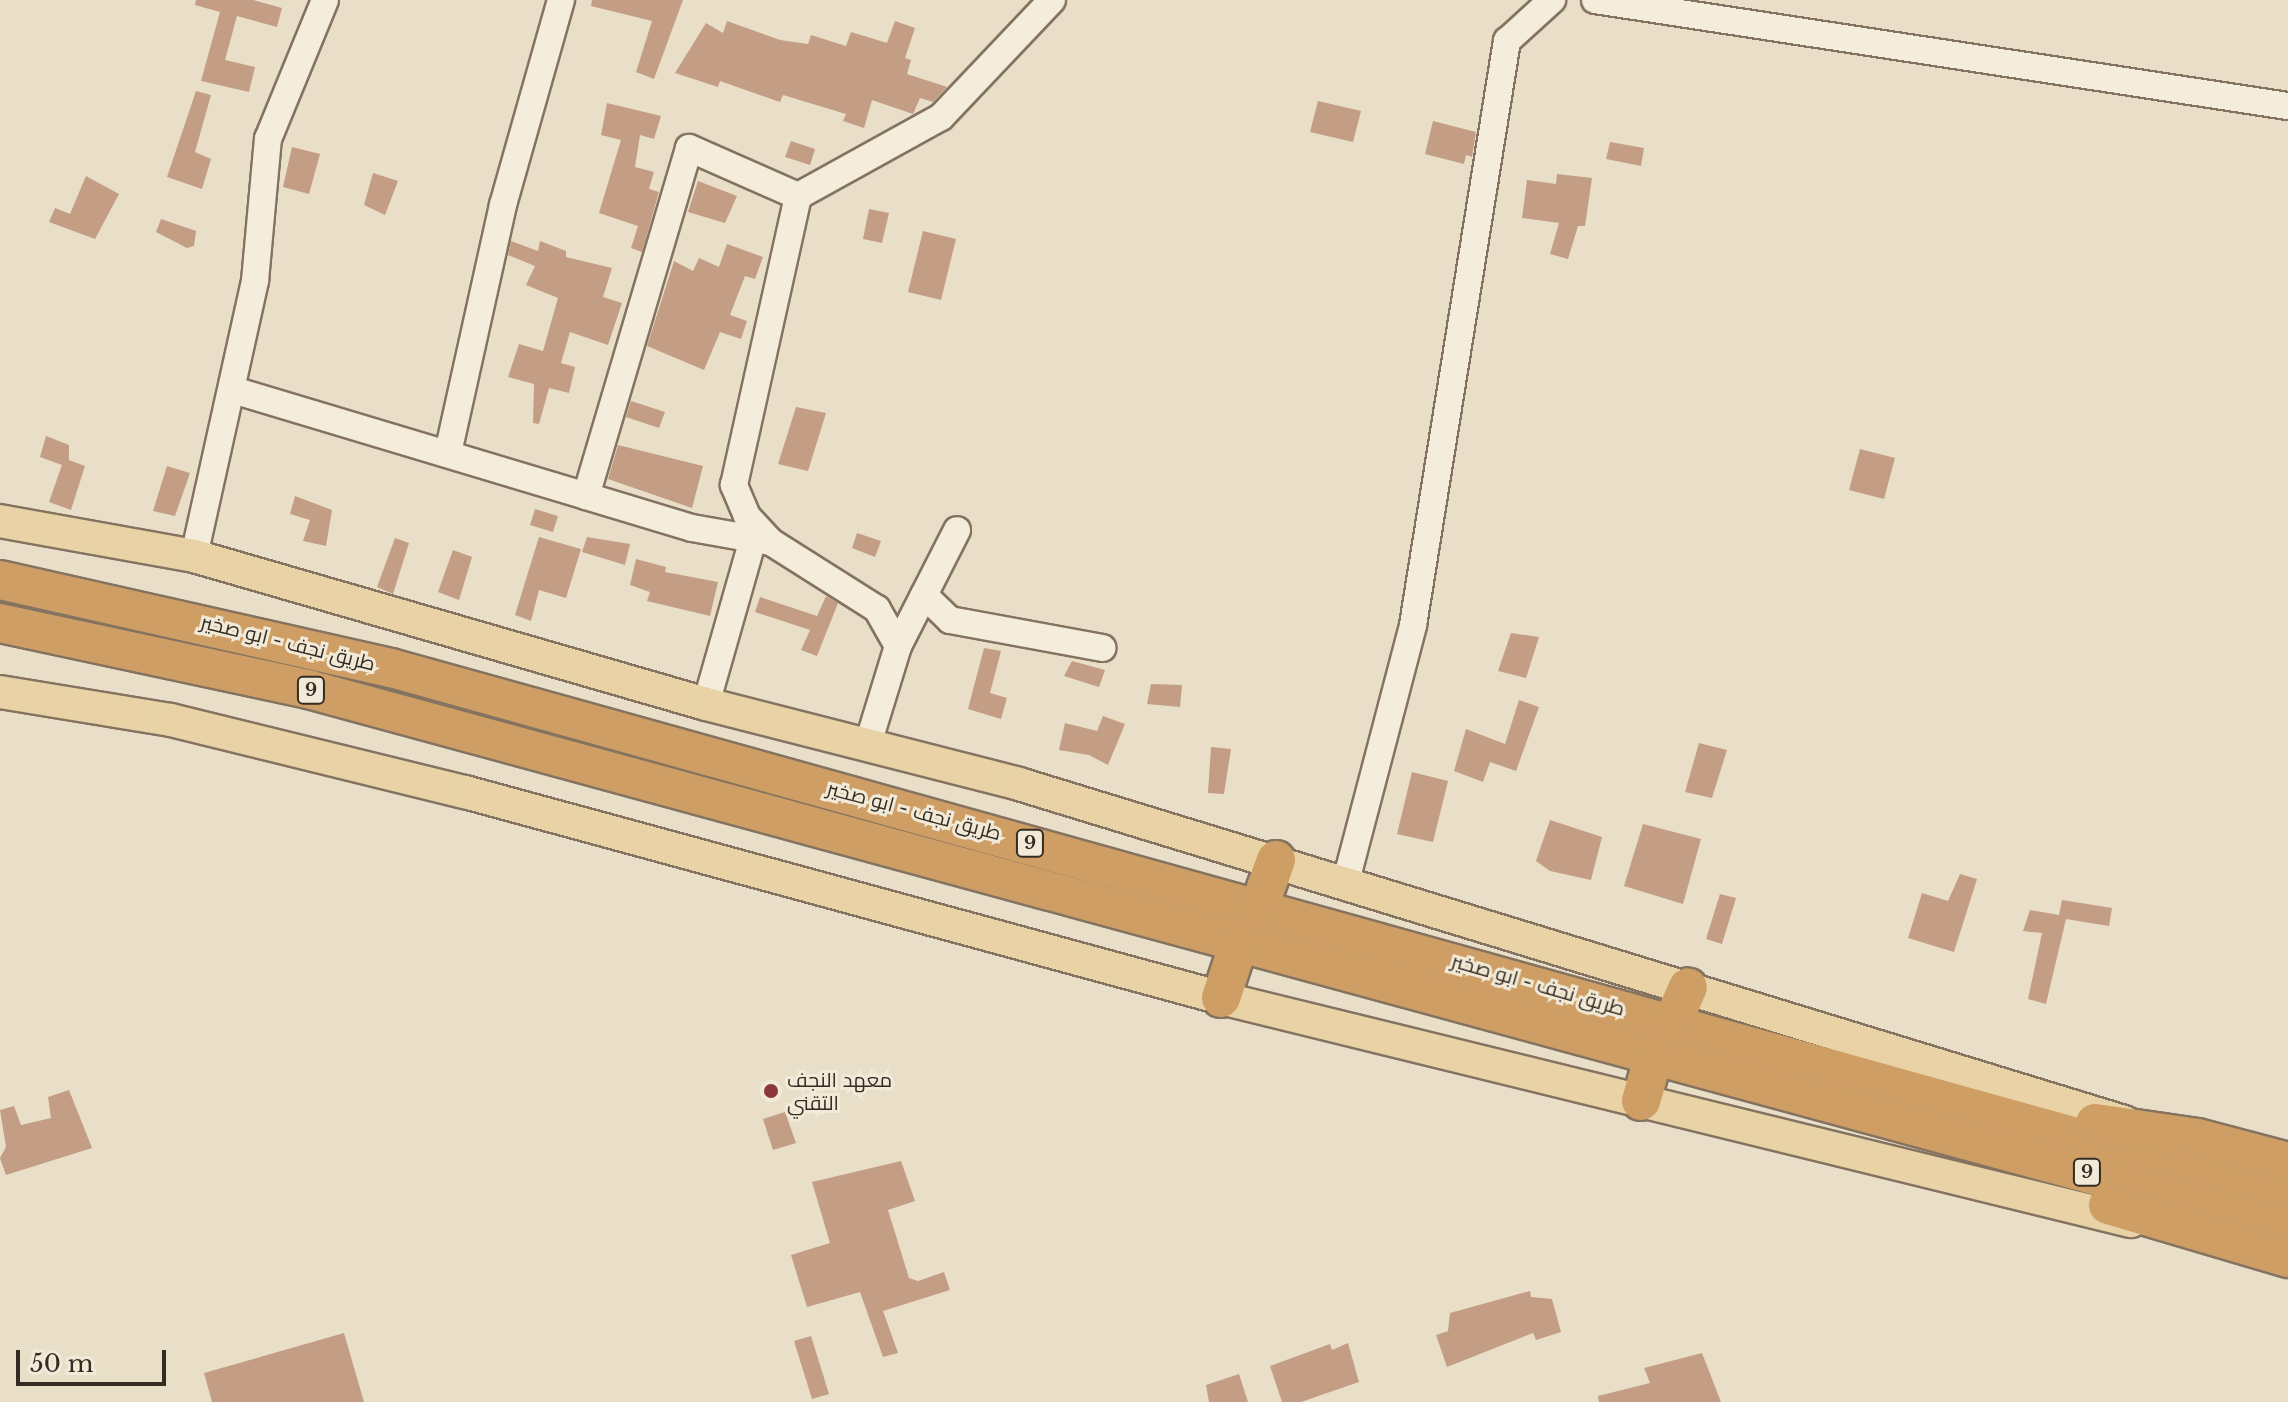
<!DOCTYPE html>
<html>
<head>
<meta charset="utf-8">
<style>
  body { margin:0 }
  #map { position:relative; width:2288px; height:1402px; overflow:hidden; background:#e9dfc9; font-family:"Libre Baskerville",Cairo,serif }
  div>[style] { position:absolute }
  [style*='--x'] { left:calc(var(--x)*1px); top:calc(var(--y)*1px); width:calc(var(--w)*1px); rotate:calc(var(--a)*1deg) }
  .building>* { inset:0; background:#c39d84 }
  .roads { filter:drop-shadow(2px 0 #847360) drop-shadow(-2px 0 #847360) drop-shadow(0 2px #847360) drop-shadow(0 -2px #847360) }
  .minor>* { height:26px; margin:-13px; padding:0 13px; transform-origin:13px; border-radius:13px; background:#f5eddc }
  .major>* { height:32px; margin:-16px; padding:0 16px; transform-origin:16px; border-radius:16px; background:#e8d2a6 }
  .highway>* { height:38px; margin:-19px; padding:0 19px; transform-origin:19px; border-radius:19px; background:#ce9e65 }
  .dots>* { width:22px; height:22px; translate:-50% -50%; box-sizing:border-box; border:4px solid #f2ead8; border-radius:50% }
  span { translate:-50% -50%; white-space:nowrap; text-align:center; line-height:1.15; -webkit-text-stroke:6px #f2ead8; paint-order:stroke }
  .shield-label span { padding:2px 6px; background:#f2ead8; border:2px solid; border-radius:6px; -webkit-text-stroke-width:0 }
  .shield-label { font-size:18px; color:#362b22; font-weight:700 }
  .street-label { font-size:20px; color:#362b22 }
  .poi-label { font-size:20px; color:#362b22 }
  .left { translate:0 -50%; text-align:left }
  .scale { position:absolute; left:16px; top:1350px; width:150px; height:36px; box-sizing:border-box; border:4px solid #362b22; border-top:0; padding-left:10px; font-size:24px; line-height:28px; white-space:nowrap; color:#362b22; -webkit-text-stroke:6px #f2ead8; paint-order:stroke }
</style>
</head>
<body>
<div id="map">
  <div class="building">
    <div style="clip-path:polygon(196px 0,253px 0,282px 8px,277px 27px,237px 16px,225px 60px,255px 67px,249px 92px,201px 81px,220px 12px,195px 5px)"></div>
    <div style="clip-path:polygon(592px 0,683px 0,654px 79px,636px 72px,652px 21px,591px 6px)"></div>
    <div style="clip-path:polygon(727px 21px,780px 40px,808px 44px,811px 35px,846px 46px,851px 32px,887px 43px,895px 21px,915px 28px,905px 58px,911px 60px,907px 74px,947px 87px,933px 102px,920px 98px,913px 114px,872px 100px,864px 128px,843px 121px,846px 114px,783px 95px,780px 102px,720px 81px,718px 87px,675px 73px,706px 23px,723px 33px)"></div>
    <div style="clip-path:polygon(196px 91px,211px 95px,195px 152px,211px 159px,202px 189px,167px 177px)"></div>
    <div style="clip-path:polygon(1318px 101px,1361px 111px,1353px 142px,1310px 132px)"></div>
    <div style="clip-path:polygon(607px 103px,661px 116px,654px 139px,640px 135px,635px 167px,654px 172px,649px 189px,659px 192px,642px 252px,631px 248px,638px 226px,599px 213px,621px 140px,601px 135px)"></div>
    <div style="clip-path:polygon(1433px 121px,1476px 132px,1472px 157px,1466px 155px,1464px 164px,1425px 154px)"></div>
    <div style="clip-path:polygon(791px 141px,815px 149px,810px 165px,785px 157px)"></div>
    <div style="clip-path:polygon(1610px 142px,1644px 148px,1641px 166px,1606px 159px)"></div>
    <div style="clip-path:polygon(292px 147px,320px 154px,309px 194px,283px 187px)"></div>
    <div style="clip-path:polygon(373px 173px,398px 181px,385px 215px,364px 205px)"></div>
    <div style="clip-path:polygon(1557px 174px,1592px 178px,1585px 226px,1578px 226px,1568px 259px,1550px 254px,1559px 223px,1522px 218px,1527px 180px,1556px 184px)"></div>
    <div style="clip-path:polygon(86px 176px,119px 194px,95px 239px,49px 222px,55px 208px,70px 214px)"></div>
    <div style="clip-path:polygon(698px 181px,737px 196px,725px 223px,688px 212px)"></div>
    <div style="clip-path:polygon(869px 209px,889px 213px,882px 243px,863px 239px)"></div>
    <div style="clip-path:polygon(161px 219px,196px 231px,194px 246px,187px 248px,156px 232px)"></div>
    <div style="clip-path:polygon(923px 231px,956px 239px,941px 300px,908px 292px)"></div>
    <div style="clip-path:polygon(511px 241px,538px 251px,540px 241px,566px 251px,566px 257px,612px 268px,603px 297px,622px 303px,608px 345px,570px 332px,561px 363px,575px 367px,569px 393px,549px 388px,539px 424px,533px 423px,534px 384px,508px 377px,519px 344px,543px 351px,558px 298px,526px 285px,535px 266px,508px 255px)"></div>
    <div style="clip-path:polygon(727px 244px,763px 257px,755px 279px,745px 276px,730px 315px,747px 321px,741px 339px,720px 332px,704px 370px,647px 346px,674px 261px,693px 271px,699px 258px,719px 267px)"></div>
    <div style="clip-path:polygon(631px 401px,665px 412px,659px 428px,626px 417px)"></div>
    <div style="clip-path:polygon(796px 407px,826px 413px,808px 471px,778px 464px)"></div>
    <div style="clip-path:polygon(46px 436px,69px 445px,69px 460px,85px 466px,71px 510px,49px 502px,62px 465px,40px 457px)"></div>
    <div style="clip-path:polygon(618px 445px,703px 466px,692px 508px,608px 479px)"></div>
    <div style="clip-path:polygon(1860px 449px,1895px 458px,1884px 499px,1849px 490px)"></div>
    <div style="clip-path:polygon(167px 466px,190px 473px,175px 516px,153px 511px)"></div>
    <div style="clip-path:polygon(295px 496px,332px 510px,326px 546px,303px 541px,310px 520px,290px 514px)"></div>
    <div style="clip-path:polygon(535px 509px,558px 516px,553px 532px,530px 525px)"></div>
    <div style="clip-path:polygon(857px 533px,881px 541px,875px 557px,852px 548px)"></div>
    <div style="clip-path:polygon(539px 537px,581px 549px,566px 598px,539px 590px,531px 621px,515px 615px)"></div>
    <div style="clip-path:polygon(587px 537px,630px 544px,625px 565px,582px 552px)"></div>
    <div style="clip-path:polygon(395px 538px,409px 543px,393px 594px,377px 587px)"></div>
    <div style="clip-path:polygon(453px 550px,472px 557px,459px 600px,438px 592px)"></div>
    <div style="clip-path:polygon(636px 559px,666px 567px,665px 572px,718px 582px,710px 616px,647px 601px,650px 592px,630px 585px)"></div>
    <div style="clip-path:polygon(826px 596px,838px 603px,817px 656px,801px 650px,810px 630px,755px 612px,760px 597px,817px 616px)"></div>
    <div style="clip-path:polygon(1511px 633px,1539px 637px,1526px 678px,1498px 671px)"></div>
    <div style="clip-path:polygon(984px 648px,1001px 651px,990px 693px,1007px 698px,1001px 719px,968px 709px)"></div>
    <div style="clip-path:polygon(1072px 661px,1105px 670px,1099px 687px,1064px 676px)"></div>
    <div style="clip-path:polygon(1151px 684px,1182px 685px,1180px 707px,1147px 704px)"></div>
    <div style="clip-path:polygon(1519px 700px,1539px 707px,1516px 771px,1490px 762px,1483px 782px,1454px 771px,1466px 729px,1505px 744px)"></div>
    <div style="clip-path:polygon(1103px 716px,1125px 724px,1108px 765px,1089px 755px,1059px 750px,1065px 723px,1097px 731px)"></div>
    <div style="clip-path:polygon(1699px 743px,1727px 750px,1712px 798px,1685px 792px)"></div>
    <div style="clip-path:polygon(1211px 747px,1231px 749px,1224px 794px,1208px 793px)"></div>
    <div style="clip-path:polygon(1412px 772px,1448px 781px,1433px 842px,1397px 834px)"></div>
    <div style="clip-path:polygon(1550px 820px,1602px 837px,1591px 880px,1550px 871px,1536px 861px)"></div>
    <div style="clip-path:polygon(1643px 824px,1701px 839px,1683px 904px,1624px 886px)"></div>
    <div style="clip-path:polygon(1960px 874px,1977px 879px,1954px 952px,1908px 938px,1922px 893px,1948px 901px)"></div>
    <div style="clip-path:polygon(1720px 894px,1736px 898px,1722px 944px,1706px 939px)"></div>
    <div style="clip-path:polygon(2062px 900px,2112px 908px,2109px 926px,2066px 919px,2046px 1004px,2028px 999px,2042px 933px,2023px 931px,2030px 910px,2059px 915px)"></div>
    <div style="clip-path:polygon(69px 1090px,92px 1148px,6px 1175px,0 1158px,6px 1147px,0 1110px,14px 1106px,21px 1125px,51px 1118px,48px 1097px)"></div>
    <div style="clip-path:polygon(785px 1112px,796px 1143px,773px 1150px,763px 1119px)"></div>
    <div style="clip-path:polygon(901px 1161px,915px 1201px,888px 1210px,909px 1278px,918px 1281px,944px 1272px,950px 1290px,883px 1311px,898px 1353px,883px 1357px,860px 1292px,807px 1307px,791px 1255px,830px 1243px,812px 1182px)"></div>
    <div style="clip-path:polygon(1530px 1291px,1531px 1297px,1552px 1299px,1561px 1332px,1536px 1340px,1533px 1333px,1447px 1367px,1436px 1335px,1448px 1331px,1450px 1313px)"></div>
    <div style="clip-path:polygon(344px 1333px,364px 1402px,212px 1402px,204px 1373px)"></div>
    <div style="clip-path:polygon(811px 1336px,829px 1394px,812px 1399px,794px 1341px)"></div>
    <div style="clip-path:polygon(1348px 1343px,1359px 1382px,1301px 1402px,1282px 1402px,1270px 1366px,1330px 1344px,1332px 1350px)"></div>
    <div style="clip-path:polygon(1702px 1353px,1721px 1402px,1599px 1402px,1598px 1396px,1650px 1383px,1644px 1368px)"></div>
    <div style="clip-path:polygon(1239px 1374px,1248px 1402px,1209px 1402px,1206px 1385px)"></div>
  </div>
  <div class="roads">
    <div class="minor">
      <div style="--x:1595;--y:0;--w:701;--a:8.7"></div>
      <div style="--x:233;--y:390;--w:369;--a:16.7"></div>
      <div style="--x:586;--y:496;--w:363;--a:-73.5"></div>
      <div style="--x:689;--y:148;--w:119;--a:23.8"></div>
      <div style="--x:448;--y:453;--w:254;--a:-77.5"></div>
      <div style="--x:503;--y:205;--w:213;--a:-74.2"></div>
      <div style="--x:586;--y:496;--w:111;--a:16.8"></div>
      <div style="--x:692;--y:528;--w:80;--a:10"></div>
      <div style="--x:194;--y:556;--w:282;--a:-77.5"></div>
      <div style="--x:255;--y:281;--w:143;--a:-84.8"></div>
      <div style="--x:268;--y:139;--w:150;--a:-67.7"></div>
      <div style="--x:924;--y:595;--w:36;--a:44"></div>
      <div style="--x:950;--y:620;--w:155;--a:10.4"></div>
      <div style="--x:898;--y:646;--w:130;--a:-63"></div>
      <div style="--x:706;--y:704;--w:172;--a:-74.1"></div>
      <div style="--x:867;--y:747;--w:106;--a:-72.9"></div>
      <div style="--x:898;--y:646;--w:43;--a:-119.6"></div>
      <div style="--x:877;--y:609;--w:125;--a:-147.7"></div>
      <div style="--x:771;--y:542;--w:35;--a:-133"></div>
      <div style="--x:747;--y:516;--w:34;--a:-113"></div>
      <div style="--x:734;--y:485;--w:296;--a:-77.5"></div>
      <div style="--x:798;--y:196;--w:163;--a:-28.9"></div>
      <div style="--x:941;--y:117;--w:161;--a:-46.5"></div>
      <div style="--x:1346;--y:881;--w:265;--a:-75.3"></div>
      <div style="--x:1413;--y:625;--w:592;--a:-80.86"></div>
      <div style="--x:1507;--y:41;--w:61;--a:-42.3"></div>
    </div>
    <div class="major">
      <div style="--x:0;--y:521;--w:197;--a:10.2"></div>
      <div style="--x:194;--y:556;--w:533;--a:16.12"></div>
      <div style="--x:706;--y:704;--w:323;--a:14.3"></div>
      <div style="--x:1019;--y:784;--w:1156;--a:17.01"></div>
      <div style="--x:0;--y:692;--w:173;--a:9.3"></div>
      <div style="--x:171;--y:720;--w:303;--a:13.8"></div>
      <div style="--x:465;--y:792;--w:792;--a:15.23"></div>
      <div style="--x:1229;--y:1000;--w:929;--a:13.77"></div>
    </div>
    <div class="highway">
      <div style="--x:0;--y:580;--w:401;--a:12.7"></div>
      <div style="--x:391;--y:668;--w:1969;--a:15.55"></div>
      <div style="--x:0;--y:623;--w:315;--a:12.1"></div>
      <div style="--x:308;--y:689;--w:2052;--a:15.23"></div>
      <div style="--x:1259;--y:907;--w:50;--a:-70.1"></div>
      <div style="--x:1221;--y:998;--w:58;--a:-71.9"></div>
      <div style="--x:1672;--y:1023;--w:39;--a:-66"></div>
      <div style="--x:1641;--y:1101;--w:48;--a:-74.2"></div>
      <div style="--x:2095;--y:1123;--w:104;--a:8.3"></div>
      <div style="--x:2198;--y:1138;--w:93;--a:14.9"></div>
      <div style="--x:2108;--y:1205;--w:188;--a:16.4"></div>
    </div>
  </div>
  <div class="dots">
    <div style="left:771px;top:1091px;background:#8c3739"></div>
  </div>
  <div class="shield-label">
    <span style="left:311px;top:690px">9</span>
    <span style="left:1030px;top:843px">9</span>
    <span style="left:2087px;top:1172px">9</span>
  </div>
  <div class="street-label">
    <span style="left:288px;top:643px;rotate:14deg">طريق نجف - ابو صخير</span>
    <span style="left:914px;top:811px;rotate:15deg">طريق نجف - ابو صخير</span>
    <span style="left:1538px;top:985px;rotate:16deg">طريق نجف - ابو صخير</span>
  </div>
  <div class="poi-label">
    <span class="left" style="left:787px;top:1092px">معهد النجف<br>التقني</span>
  </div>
  <div class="scale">50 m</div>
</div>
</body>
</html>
